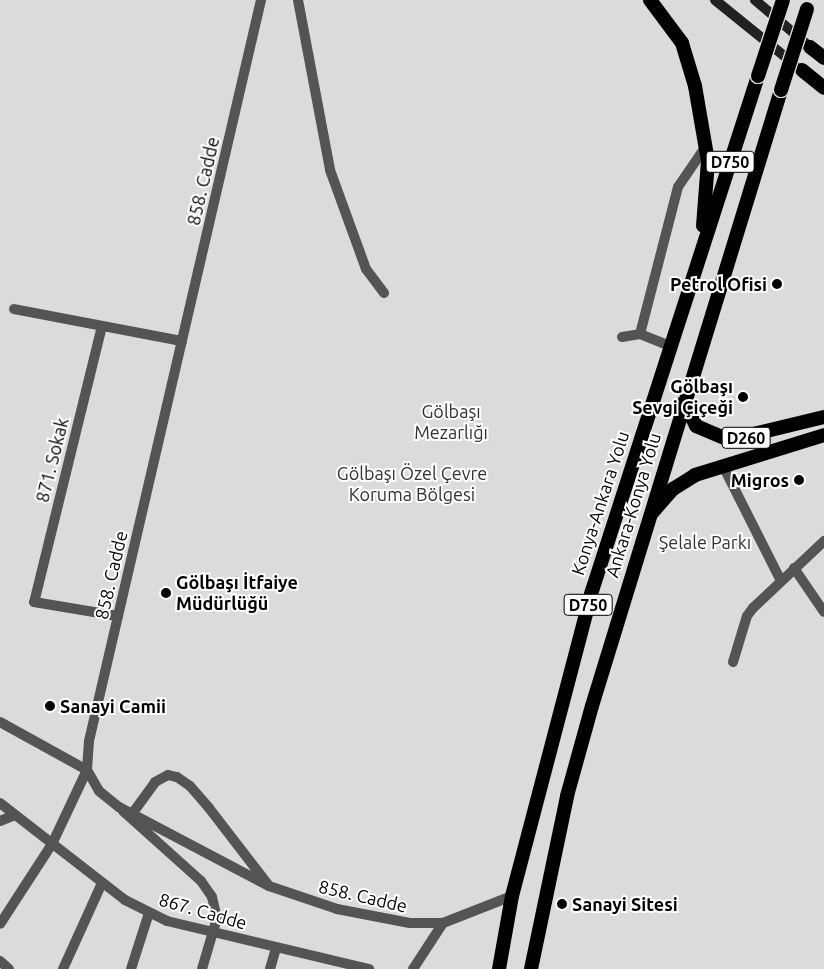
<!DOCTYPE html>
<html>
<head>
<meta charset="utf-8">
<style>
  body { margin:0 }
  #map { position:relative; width:824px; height:969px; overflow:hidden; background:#fff; font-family:Ubuntu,sans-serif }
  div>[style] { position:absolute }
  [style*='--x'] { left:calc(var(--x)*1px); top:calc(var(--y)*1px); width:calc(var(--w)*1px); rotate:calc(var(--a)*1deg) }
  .green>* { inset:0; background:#dbdbdb }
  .roads { filter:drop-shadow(1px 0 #dbdbdb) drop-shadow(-1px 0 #dbdbdb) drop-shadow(0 1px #dbdbdb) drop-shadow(0 -1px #dbdbdb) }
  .minor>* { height:10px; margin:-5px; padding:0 5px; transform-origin:5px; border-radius:5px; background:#545454 }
  .tertiary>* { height:10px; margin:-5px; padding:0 5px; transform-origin:5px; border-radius:5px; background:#545454 }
  .secondary>* { height:10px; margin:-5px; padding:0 5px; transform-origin:5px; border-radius:5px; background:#212121 }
  .trunk>* { height:14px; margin:-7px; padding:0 7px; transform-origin:7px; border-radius:7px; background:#000 }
  .bridges { filter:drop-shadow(1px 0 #dbdbdb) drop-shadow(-1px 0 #dbdbdb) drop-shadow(0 1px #dbdbdb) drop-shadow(0 -1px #dbdbdb) }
  .trunk-bridge>* { height:14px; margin:-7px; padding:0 7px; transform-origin:7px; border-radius:7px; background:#000 }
  .dots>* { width:14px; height:14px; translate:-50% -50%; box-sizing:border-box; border:2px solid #fff; border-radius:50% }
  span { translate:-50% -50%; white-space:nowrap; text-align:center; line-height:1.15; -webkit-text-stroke:4px #fff; paint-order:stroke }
  .shield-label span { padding:1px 4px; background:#fff; border:1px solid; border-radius:4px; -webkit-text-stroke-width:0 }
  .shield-label { font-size:16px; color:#000; font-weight:700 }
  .street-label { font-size:18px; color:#000 }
  .poi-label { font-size:18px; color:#000; font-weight:700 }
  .right { translate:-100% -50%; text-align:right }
  .left { translate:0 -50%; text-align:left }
  .park-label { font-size:18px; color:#323232 }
</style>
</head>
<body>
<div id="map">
  <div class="green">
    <div style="clip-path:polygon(0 0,824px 0,824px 969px,0 969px)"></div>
  </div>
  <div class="roads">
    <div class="minor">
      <div style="--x:298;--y:0;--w:173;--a:79.3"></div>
      <div style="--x:330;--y:170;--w:105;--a:70"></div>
      <div style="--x:366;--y:269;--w:30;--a:53"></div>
      <div style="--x:14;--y:309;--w:171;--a:10.8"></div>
      <div style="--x:102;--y:326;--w:284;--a:103.8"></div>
      <div style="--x:34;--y:602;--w:85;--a:9.5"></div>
      <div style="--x:622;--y:337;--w:18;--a:-9"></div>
      <div style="--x:670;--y:346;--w:32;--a:-158"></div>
      <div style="--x:640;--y:334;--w:152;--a:-75.5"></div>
      <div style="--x:678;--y:187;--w:50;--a:-55.7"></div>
      <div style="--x:723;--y:466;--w:129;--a:63.2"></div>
      <div style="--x:794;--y:568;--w:53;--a:55.7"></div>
      <div style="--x:733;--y:662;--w:48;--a:-73.1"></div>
      <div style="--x:747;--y:616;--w:10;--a:-53"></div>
      <div style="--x:753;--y:608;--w:98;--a:-43.3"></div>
      <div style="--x:0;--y:722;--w:99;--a:28.9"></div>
      <div style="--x:87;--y:770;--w:82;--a:115.3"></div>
      <div style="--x:52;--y:844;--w:95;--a:123"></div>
      <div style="--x:0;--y:803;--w:158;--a:37.8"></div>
      <div style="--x:125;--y:900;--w:47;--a:26.6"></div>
      <div style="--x:167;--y:921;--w:208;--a:13.4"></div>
      <div style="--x:123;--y:811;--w:105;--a:41.9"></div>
      <div style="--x:201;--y:881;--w:19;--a:55"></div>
      <div style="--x:212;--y:897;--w:22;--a:77"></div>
      <div style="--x:217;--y:918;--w:53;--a:106.4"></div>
      <div style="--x:132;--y:814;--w:39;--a:-54"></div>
      <div style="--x:155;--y:782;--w:15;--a:-28"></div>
      <div style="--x:168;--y:775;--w:9;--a:13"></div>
      <div style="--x:177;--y:777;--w:16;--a:35"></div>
      <div style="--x:190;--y:786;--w:29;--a:49"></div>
      <div style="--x:209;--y:808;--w:98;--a:52.4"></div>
      <div style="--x:0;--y:821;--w:16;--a:-22"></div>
      <div style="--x:0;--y:961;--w:12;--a:42"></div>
      <div style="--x:63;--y:969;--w:94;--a:-65.6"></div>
      <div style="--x:131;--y:969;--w:59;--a:-72.2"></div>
      <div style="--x:270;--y:969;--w:22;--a:-74"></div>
      <div style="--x:413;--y:969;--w:55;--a:-56.9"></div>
    </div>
    <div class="tertiary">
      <div style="--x:261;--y:0;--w:761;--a:103.07"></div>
      <div style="--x:89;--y:741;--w:29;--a:94"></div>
      <div style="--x:87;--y:770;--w:24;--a:60"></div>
      <div style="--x:99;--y:791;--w:26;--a:39"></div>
      <div style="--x:119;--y:807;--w:170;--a:27.8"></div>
      <div style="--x:269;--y:886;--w:72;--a:18.7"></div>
      <div style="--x:337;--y:909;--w:74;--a:10.9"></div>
      <div style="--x:410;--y:923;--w:33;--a:0"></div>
      <div style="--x:443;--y:923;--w:74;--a:-21.4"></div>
    </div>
    <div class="secondary">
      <div style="--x:715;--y:0;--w:102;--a:39"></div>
      <div style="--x:755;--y:0;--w:72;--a:40.5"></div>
    </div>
    <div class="trunk">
      <div style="--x:650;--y:0;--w:54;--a:53.3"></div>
      <div style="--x:682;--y:43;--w:45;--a:73.2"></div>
      <div style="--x:695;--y:86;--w:76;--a:80.2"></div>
      <div style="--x:708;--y:161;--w:65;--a:94.4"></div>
      <div style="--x:810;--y:47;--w:18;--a:38"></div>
      <div style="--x:802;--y:70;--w:28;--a:39"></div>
      <div style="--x:684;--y:402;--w:27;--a:63"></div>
      <div style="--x:696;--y:426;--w:36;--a:23"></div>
      <div style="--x:729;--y:440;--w:98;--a:-13.6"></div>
      <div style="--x:652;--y:513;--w:32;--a:-49"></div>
      <div style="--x:673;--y:489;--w:26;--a:-32"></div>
      <div style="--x:695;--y:475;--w:135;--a:-17.2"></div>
      <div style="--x:499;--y:969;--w:74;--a:-79.9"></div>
      <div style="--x:512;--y:896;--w:312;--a:-75.3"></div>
      <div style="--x:591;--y:594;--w:544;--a:-72.13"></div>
      <div style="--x:531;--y:969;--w:177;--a:-78.2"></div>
      <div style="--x:567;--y:796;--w:93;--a:-74.5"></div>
      <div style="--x:592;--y:706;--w:644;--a:-72.94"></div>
    </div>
  </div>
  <div class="bridges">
    <div class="trunk-bridge">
      <div style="--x:758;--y:76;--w:80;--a:-71.8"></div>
      <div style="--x:781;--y:90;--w:85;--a:-72.2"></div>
    </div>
  </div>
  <div class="dots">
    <div style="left:777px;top:284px;background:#000"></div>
    <div style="left:743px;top:397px;background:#000"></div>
    <div style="left:799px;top:480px;background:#000"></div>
    <div style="left:166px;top:593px;background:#000"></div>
    <div style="left:50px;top:706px;background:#000"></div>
    <div style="left:562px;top:904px;background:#000"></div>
  </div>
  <div class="shield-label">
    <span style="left:730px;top:162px">D750</span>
    <span style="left:746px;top:438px">D260</span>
    <span style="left:588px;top:605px">D750</span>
  </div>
  <div class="street-label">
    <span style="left:203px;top:181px;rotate:-77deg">858. Cadde</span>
    <span style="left:52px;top:460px;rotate:-76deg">871. Sokak</span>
    <span style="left:600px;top:503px;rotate:-72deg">Konya-Ankara Yolu</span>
    <span style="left:633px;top:505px;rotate:-73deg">Ankara-Konya Yolu</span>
    <span style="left:111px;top:575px;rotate:-77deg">858. Cadde</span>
    <span style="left:363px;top:896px;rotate:13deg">858. Cadde</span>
    <span style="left:203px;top:911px;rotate:16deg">867. Cadde</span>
  </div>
  <div class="poi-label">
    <span class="right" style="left:767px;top:284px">Petrol Ofisi</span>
    <span class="right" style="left:733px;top:397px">Gölbaşı<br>Sevgi Çiçeği</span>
    <span class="right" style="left:789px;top:480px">Migros</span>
    <span class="left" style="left:176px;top:593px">Gölbaşı İtfaiye<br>Müdürlüğü</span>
    <span class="left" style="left:60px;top:706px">Sanayi Camii</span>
    <span class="left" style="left:572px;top:904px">Sanayi Sitesi</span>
  </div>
  <div class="park-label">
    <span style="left:451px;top:422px">Gölbaşı<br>Mezarlığı</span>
    <span style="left:412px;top:484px">Gölbaşı Özel Çevre<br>Koruma Bölgesi</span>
    <span style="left:705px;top:542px">Şelale Parkı</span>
  </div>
</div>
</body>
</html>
